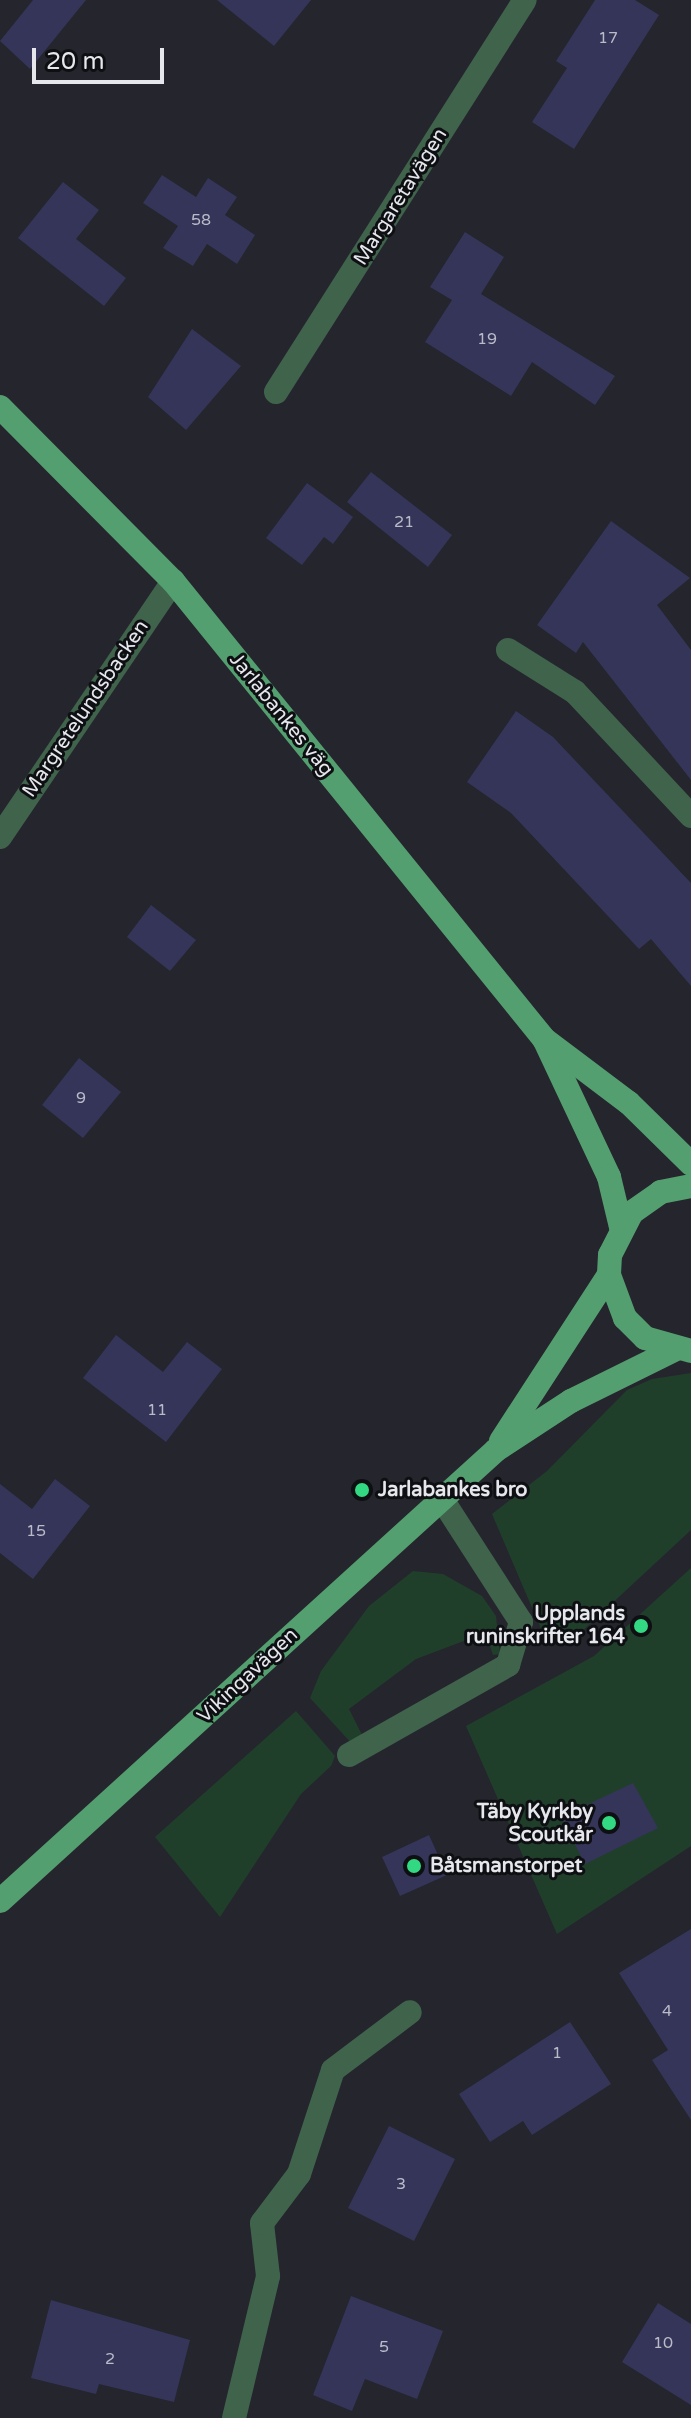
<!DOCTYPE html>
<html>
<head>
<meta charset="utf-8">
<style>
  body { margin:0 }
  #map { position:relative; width:691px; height:2418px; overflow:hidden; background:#25252d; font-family:"Varela Round",sans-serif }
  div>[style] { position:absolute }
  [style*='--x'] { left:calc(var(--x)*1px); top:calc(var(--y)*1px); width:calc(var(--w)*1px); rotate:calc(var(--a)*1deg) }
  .green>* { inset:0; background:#203f2b }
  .building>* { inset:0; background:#343559 }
  .minor>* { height:24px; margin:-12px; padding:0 12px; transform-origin:12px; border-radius:12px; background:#40634c }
  .major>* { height:24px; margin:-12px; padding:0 12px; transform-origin:12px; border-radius:12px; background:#549f70 }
  .dots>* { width:22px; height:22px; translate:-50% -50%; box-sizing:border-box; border:4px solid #0e0f12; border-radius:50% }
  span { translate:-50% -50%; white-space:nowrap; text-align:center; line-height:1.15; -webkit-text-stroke:6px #0e0f12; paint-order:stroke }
  .number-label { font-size:16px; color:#babac8 }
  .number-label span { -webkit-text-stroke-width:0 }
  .street-label { font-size:20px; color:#e6e7ed }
  .poi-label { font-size:20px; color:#e6e7ed; font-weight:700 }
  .left { translate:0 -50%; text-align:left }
  .right { translate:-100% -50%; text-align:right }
  .scale { position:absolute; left:32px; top:48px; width:132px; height:36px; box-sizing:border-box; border:4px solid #e6e7ed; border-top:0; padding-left:10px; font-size:24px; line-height:28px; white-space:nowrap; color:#e6e7ed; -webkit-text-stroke:6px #0e0f12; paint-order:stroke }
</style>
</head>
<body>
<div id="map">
  <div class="green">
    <div style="clip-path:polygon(691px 1373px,691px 1530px,579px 1634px,548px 1645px,492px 1514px,547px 1471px,627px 1390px,652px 1379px)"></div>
    <div style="clip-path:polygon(691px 1568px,691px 1846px,557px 1934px,466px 1726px,594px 1656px)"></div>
    <div style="clip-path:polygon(413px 1571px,443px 1574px,482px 1596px,496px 1616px,500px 1654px,493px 1655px,485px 1633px,416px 1659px,349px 1709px,363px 1737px,353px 1745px,310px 1698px,321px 1671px,369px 1606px)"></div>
    <div style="clip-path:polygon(296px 1711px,335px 1756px,331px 1766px,301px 1794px,220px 1917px,155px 1837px)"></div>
  </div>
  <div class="building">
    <div style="clip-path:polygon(33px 0,86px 0,30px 69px,0 41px)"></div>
    <div style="clip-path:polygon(217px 0,311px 0,274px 46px)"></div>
    <div style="clip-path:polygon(595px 0,635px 0,659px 15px,574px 149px,532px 122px,567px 68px,556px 61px)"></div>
    <div style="clip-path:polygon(162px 175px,196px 197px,208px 178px,237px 197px,225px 215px,255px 235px,237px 264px,207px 244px,193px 266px,163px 248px,178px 226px,143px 203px)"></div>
    <div style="clip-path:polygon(63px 182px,99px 210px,76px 239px,126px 278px,104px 306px,18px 238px)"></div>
    <div style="clip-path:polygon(465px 232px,504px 257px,481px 294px,615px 376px,595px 405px,532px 362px,511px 396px,425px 342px,452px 300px,430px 287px)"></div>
    <div style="clip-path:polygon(192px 329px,241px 366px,186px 430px,148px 397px)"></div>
    <div style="clip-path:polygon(371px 472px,452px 535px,428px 567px,347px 502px)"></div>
    <div style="clip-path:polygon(307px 483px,353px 517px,333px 544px,324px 537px,302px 565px,266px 538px)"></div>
    <div style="clip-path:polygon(611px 521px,690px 578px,657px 605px,691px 650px,691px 780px,583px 642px,576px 653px,537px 625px)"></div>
    <div style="clip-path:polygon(516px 711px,553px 737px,691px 883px,691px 986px,651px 939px,639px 949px,511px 813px,467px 782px)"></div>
    <div style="clip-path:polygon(151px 905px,196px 940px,170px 971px,127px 937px)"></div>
    <div style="clip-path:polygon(79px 1058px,121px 1092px,83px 1138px,42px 1105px)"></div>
    <div style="clip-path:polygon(116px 1335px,163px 1372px,187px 1342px,222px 1369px,166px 1442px,83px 1378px)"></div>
    <div style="clip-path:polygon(55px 1479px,90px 1506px,33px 1579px,0 1553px,0 1484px,32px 1509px)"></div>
    <div style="clip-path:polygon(633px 1783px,658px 1828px,585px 1864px,561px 1817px)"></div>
    <div style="clip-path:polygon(429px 1835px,447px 1875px,400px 1896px,382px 1857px)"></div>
    <div style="clip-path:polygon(691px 1929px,691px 2120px,652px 2060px,668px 2050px,619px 1973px)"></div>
    <div style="clip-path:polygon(570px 2022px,611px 2084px,532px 2135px,523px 2121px,490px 2142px,459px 2094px)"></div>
    <div style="clip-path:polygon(389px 2126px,455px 2159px,414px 2241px,348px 2208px)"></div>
    <div style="clip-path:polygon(351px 2296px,443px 2331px,417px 2399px,365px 2379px,352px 2411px,313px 2395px)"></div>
    <div style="clip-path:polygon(51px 2300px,190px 2340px,174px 2402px,99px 2384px,96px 2394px,31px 2378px)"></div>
    <div style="clip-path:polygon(658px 2303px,691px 2324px,691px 2405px,622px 2362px)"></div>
  </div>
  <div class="minor">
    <div style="--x:276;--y:392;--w:464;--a:-57.6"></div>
    <div style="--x:508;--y:650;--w:79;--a:32.1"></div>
    <div style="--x:575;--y:692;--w:170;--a:46.9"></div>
    <div style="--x:0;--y:837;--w:309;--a:-55.9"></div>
    <div style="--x:349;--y:1755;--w:183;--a:-29.5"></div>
    <div style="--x:508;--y:1665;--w:45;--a:-73.2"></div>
    <div style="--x:521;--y:1622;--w:148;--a:-122.8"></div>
    <div style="--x:234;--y:2418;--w:146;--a:-76.5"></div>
    <div style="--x:268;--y:2276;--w:53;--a:-96.5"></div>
    <div style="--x:262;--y:2223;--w:61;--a:-52.9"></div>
    <div style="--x:299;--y:2174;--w:109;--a:-71.9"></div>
    <div style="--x:333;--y:2070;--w:96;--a:-37"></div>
  </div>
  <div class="major">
    <div style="--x:0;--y:407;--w:245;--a:45.2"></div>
    <div style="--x:173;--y:581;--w:589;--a:50.99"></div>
    <div style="--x:544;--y:1039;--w:106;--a:37"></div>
    <div style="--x:629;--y:1103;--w:87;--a:44.5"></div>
    <div style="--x:545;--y:1041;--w:150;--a:64.8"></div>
    <div style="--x:609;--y:1177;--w:51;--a:76.5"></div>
    <div style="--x:691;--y:1186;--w:31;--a:169"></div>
    <div style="--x:661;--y:1192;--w:35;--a:145"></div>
    <div style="--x:632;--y:1212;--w:48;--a:117.1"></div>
    <div style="--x:610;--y:1255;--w:20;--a:93"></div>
    <div style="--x:609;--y:1275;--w:46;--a:69.6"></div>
    <div style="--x:625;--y:1318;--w:28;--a:45"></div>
    <div style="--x:645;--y:1338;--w:48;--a:15.8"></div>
    <div style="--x:501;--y:1441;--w:198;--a:-57"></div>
    <div style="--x:0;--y:1901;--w:670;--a:-42.28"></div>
    <div style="--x:496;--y:1450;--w:90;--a:-33.2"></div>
    <div style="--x:571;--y:1401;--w:115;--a:-26.3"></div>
  </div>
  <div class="dots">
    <div style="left:362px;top:1490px;background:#33d882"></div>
    <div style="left:641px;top:1626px;background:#33d882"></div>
    <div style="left:609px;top:1823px;background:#33d882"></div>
    <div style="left:414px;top:1866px;background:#33d882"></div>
  </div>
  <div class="number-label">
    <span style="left:608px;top:38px">17</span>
    <span style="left:201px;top:220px">58</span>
    <span style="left:487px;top:339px">19</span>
    <span style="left:404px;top:522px">21</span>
    <span style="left:81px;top:1098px">9</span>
    <span style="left:157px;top:1410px">11</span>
    <span style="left:36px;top:1531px">15</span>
    <span style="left:667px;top:2011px">4</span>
    <span style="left:557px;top:2053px">1</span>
    <span style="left:401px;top:2184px">3</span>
    <span style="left:663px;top:2343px">10</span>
    <span style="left:384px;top:2347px">5</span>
    <span style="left:110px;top:2359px">2</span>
  </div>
  <div class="street-label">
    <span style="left:401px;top:197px;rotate:-58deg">Margaretavägen</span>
    <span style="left:86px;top:709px;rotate:-56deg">Margretelundsbacken</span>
    <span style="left:281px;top:715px;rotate:51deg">Jarlabankes väg</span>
    <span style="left:248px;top:1676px;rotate:-43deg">Vikingavägen</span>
  </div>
  <div class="poi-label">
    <span class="left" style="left:378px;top:1490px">Jarlabankes bro</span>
    <span class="right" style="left:625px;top:1626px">Upplands<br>runinskrifter 164</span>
    <span class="right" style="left:593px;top:1824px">Täby Kyrkby<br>Scoutkår</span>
    <span class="left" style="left:430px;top:1866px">Båtsmanstorpet</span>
  </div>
  <div class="scale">20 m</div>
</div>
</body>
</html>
